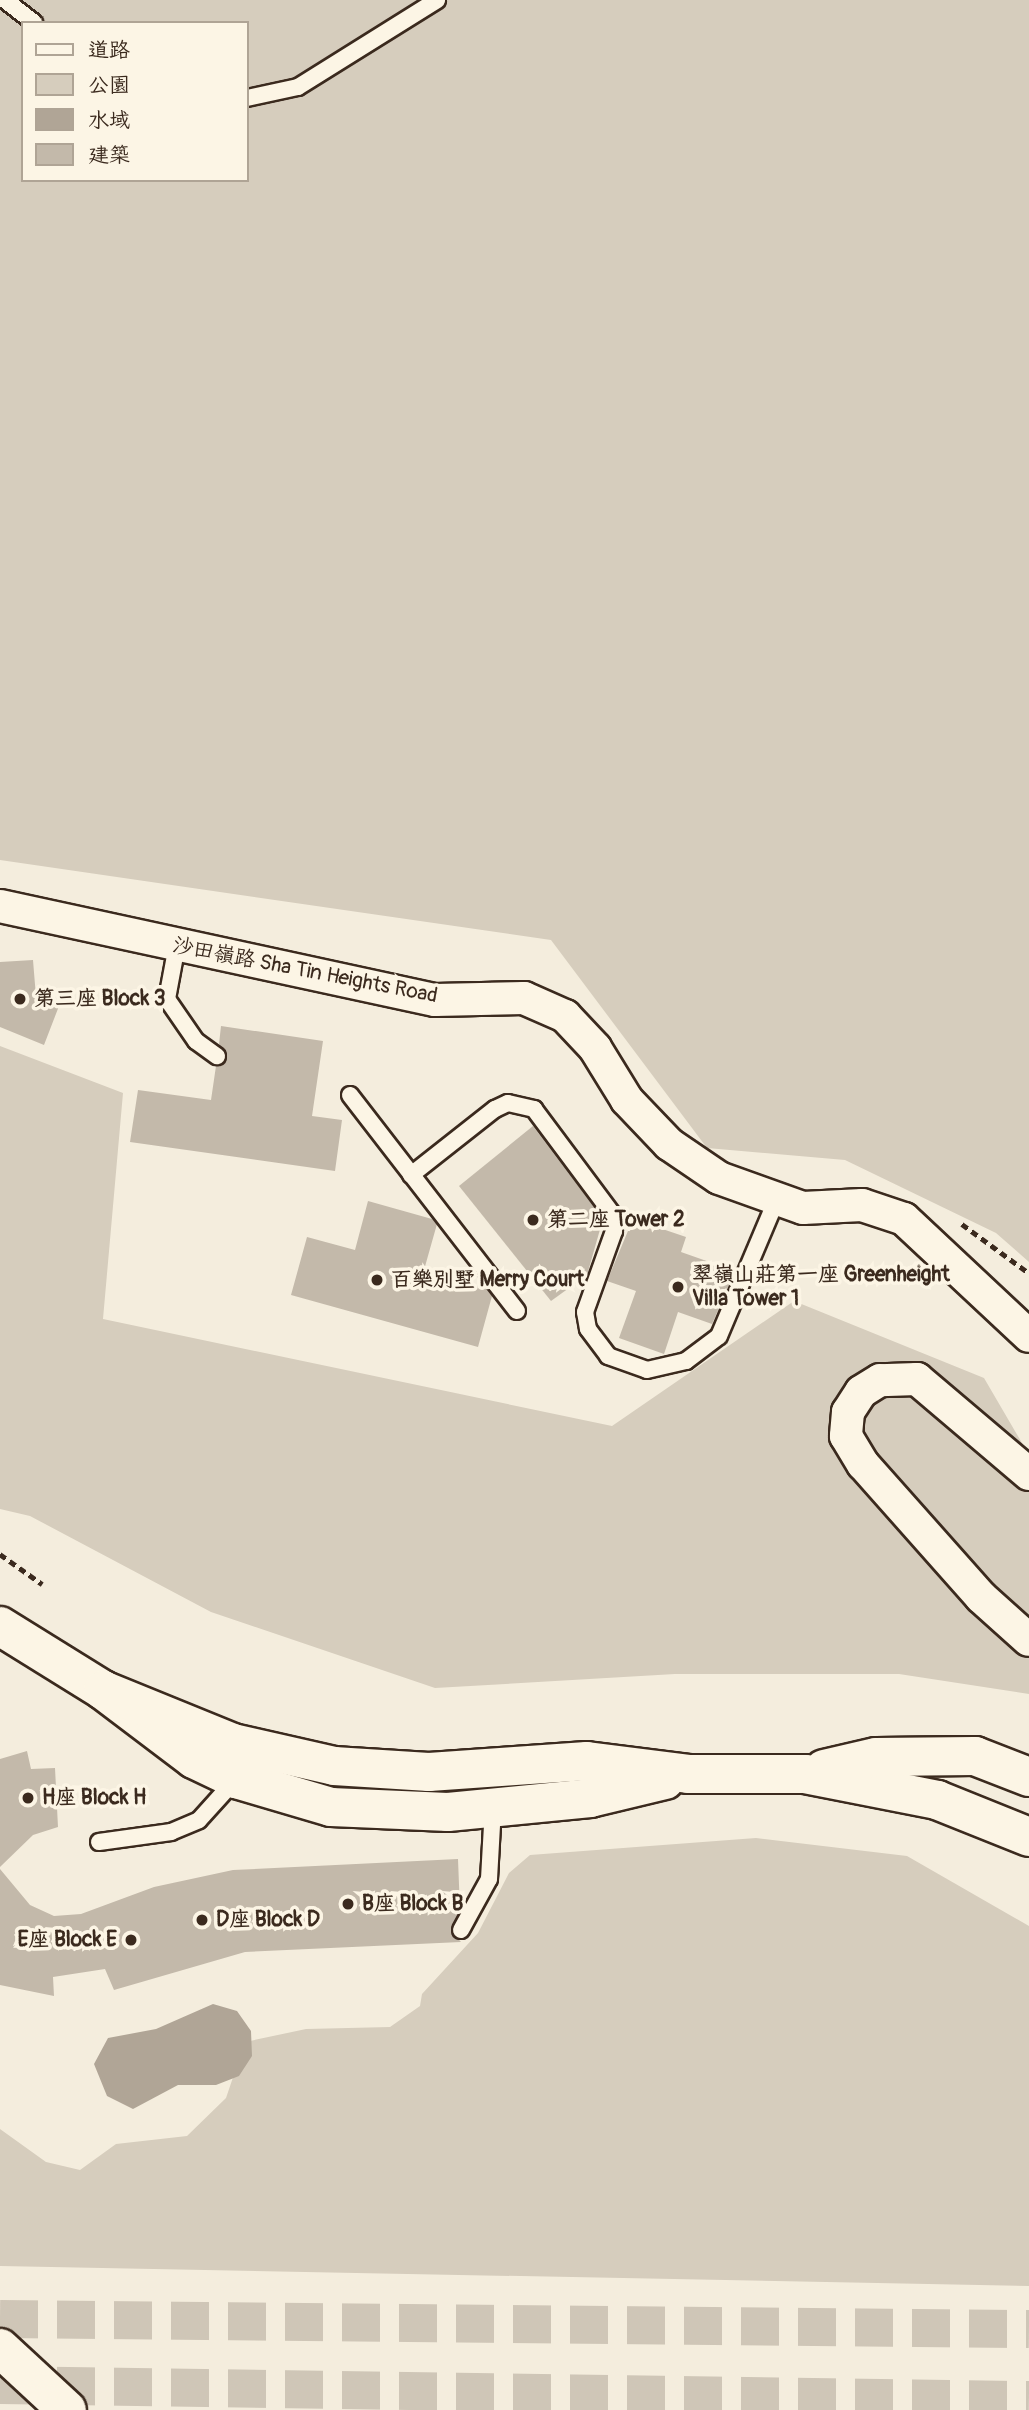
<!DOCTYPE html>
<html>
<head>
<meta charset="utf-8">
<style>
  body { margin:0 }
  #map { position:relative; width:1029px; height:2410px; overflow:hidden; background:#f4eddd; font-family:Pangolin,"LXGW WenKai TC",sans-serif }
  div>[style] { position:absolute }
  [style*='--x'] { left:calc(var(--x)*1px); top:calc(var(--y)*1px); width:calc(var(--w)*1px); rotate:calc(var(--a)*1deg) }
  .green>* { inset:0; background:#d6cdbd }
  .water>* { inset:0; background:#b0a596 }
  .building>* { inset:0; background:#c3b9aa }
  .highway-tunnel>* { height:38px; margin-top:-19px; transform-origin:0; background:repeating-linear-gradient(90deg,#cfc6b7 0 38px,transparent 0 57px) }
  .path>* { height:4.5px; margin-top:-2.25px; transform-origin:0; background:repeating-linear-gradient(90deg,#3b2a1e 0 7px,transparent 0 12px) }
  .roads { filter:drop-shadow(2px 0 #3b2a1e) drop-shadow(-2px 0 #3b2a1e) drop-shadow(0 2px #3b2a1e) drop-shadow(0 -2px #3b2a1e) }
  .lane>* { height:16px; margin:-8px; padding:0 8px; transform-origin:8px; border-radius:8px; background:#fcf5e5 }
  .street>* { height:32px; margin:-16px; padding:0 16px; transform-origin:16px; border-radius:16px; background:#fcf5e5 }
  .primary>* { height:38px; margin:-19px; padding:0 19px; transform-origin:19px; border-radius:19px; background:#fcf5e5 }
  .highway>* { height:38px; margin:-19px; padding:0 19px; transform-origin:19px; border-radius:19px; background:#fcf5e5 }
  .dots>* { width:19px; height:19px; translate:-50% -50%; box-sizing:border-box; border:4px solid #fcf5e5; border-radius:50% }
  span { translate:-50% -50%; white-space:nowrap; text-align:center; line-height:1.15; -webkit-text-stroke:7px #fcf5e5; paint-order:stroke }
  .street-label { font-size:21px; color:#3b2a1e }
  .poi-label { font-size:21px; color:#3b2a1e; font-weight:700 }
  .left { translate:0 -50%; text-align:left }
  .right { translate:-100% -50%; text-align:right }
  .legend { position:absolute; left:21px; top:21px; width:228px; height:161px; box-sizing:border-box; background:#fcf5e5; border:2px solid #afa495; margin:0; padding:9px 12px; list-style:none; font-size:21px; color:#3b2a1e }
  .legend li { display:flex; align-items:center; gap:14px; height:35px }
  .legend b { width:35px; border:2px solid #afa495 }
</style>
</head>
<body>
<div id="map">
  <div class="green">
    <div style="clip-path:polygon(evenodd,0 0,1029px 0,1029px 1262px,996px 1233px,845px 1160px,707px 1148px,551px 940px,0 860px,0 0,23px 23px,247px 23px,247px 180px,23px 180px,23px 23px)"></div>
    <div style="clip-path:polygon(0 1046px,123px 1093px,103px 1319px,612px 1426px,794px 1301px,984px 1378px,1029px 1455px,1029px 1694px,899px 1674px,675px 1674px,435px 1688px,211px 1612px,30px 1516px,0 1509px)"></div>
    <div style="clip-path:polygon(756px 1838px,907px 1856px,1029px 1926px,1029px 2286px,0 2266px,0 2129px,46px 2162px,80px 2170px,116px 2144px,187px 2136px,226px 2098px,245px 2042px,306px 2029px,390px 2027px,420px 2006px,422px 1994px,478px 1933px,509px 1873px,530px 1855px)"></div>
  </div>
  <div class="water">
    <div style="clip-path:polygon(213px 2004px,237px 2011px,251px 2031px,252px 2056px,239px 2076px,216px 2085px,178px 2085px,133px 2109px,107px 2096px,94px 2064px,108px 2038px,156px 2029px)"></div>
  </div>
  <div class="building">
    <div style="clip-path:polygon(33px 960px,36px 997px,59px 1006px,44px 1045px,0 1027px,0 962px)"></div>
    <div style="clip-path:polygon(221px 1026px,323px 1041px,312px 1116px,342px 1120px,335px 1171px,130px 1142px,138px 1090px,211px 1100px,216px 1066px,227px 1058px,219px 1044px)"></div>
    <div style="clip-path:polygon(533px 1126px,603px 1219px,587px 1275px,551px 1301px,459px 1186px)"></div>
    <div style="clip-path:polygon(368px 1201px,432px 1219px,437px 1224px,424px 1270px,486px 1288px,492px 1296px,478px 1347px,291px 1295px,307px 1237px,355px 1250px)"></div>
    <div style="clip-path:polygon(633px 1219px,686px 1237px,681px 1252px,735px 1271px,712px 1324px,678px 1312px,664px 1354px,619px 1338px,636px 1291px,607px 1281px)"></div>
    <div style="clip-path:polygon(27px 1751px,31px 1769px,55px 1768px,58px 1827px,33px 1835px,0 1867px,0 1759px)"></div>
    <div style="clip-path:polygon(458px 1859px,460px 1910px,451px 1931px,461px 1942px,245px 1952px,114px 1990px,105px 1969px,53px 1977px,54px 1996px,0 1985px,0 1869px,30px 1905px,54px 1916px,81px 1914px,154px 1887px,233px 1870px)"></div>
  </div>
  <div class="highway-tunnel">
    <div style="--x:0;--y:2319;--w:1029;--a:0.56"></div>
    <div style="--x:0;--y:2385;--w:1029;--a:0.84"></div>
  </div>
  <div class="path">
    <div style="--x:962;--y:1224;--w:83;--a:36.2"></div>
    <div style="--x:0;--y:1554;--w:52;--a:35.5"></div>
  </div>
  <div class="roads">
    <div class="lane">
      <div style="--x:5;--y:0;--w:37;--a:38"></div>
      <div style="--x:247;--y:98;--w:52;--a:-12.2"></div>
      <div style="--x:298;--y:87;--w:164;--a:-32"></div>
      <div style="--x:177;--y:945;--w:55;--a:100.5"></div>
      <div style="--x:167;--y:999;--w:51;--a:55.4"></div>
      <div style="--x:196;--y:1041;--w:26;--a:36"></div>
      <div style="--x:350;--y:1095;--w:273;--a:52.3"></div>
      <div style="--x:411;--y:1175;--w:107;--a:-38.2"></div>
      <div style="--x:495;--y:1109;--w:14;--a:-25"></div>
      <div style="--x:508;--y:1103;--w:27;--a:13"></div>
      <div style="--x:534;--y:1109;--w:132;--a:53.3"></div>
      <div style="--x:613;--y:1215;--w:16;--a:86"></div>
      <div style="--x:614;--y:1231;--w:86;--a:109.7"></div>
      <div style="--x:585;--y:1312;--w:17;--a:80"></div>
      <div style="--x:588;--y:1329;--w:34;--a:53"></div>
      <div style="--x:608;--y:1356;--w:41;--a:19.7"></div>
      <div style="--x:647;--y:1370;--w:40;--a:-13"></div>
      <div style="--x:686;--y:1361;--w:41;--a:-37.1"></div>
      <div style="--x:719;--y:1336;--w:147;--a:-67.1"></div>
      <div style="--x:99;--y:1842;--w:73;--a:-7.9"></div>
      <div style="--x:171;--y:1832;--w:30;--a:-23"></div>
      <div style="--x:199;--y:1820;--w:55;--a:-47.9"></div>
      <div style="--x:461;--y:1930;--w:58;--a:-61.2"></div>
      <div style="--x:489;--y:1879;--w:71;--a:-86.8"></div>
    </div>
    <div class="street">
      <div style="--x:0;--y:906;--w:445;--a:12.2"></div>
      <div style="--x:435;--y:1000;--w:89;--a:-1.3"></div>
      <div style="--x:524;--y:998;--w:45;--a:23.7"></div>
      <div style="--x:565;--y:1016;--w:44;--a:46.8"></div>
      <div style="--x:595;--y:1048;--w:61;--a:58.4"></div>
      <div style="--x:627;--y:1100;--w:61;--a:46.3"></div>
      <div style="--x:669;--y:1144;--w:60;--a:34.2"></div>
      <div style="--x:719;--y:1178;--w:89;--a:19.7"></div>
      <div style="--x:803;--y:1208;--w:59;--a:-2.9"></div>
      <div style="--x:862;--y:1205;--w:44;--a:18.4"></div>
      <div style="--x:904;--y:1219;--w:171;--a:43.1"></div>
      <div style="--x:1029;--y:1474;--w:147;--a:-139.7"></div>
      <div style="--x:917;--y:1379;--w:37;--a:178"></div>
      <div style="--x:880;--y:1380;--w:22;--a:148"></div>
      <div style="--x:861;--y:1392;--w:24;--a:123"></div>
      <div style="--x:848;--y:1412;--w:24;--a:95"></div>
      <div style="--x:846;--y:1436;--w:33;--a:59"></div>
      <div style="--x:863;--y:1464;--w:178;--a:48.4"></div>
      <div style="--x:981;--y:1597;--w:64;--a:41.9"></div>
    </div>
    <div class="primary">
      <div style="--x:0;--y:1626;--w:121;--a:31.9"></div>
      <div style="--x:103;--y:1690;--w:114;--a:37.2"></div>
      <div style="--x:194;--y:1759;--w:47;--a:25.5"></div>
      <div style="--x:236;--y:1779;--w:99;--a:16.4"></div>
      <div style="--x:331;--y:1807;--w:117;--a:2.4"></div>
      <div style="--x:448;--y:1812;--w:143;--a:-5.6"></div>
      <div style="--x:590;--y:1798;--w:77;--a:-13.5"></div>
      <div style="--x:103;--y:1690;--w:140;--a:22.2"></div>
      <div style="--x:233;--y:1743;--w:104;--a:12.8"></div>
      <div style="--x:334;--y:1766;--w:95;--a:3.6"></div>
      <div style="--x:429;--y:1772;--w:158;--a:-4"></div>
      <div style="--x:587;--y:1761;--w:102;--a:7.3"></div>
      <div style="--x:688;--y:1774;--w:117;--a:0"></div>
      <div style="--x:805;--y:1774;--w:135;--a:11.1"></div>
      <div style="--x:937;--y:1800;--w:99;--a:21.9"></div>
      <div style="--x:824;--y:1769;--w:53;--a:-13"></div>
      <div style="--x:876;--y:1757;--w:99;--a:-0.6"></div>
      <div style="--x:975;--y:1756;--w:58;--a:21.3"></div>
    </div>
    <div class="highway">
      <div style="--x:0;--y:2348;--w:91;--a:42.8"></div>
    </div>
  </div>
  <div class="dots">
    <div style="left:20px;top:999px;background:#3b2a1e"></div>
    <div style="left:533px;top:1220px;background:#3b2a1e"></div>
    <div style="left:377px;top:1280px;background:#3b2a1e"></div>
    <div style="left:678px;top:1287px;background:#3b2a1e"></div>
    <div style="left:28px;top:1798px;background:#3b2a1e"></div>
    <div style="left:348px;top:1904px;background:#3b2a1e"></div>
    <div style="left:202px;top:1920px;background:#3b2a1e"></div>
    <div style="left:131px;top:1940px;background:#3b2a1e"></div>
  </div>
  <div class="street-label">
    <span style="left:305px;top:971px;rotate:11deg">沙田嶺路 Sha Tin Heights Road</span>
  </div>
  <div class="poi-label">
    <span class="left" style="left:34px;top:999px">第三座 Block 3</span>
    <span class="left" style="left:547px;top:1220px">第二座 Tower 2</span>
    <span class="left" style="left:692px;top:1287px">翠嶺山莊第一座 Greenheight<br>Villa Tower 1</span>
    <span class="left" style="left:391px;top:1280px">百樂別墅 Merry Court</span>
    <span class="left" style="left:42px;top:1798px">H座 Block H</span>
    <span class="left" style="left:362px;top:1904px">B座 Block B</span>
    <span class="left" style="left:216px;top:1920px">D座 Block D</span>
    <span class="right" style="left:117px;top:1940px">E座 Block E</span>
  </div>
  <ul class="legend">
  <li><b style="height:9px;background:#fcf5e5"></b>道路</li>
  <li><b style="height:19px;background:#d6cdbd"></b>公園</li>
  <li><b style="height:19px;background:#b0a596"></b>水域</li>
  <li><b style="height:19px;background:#c3b9aa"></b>建築</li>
  </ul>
</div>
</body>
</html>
